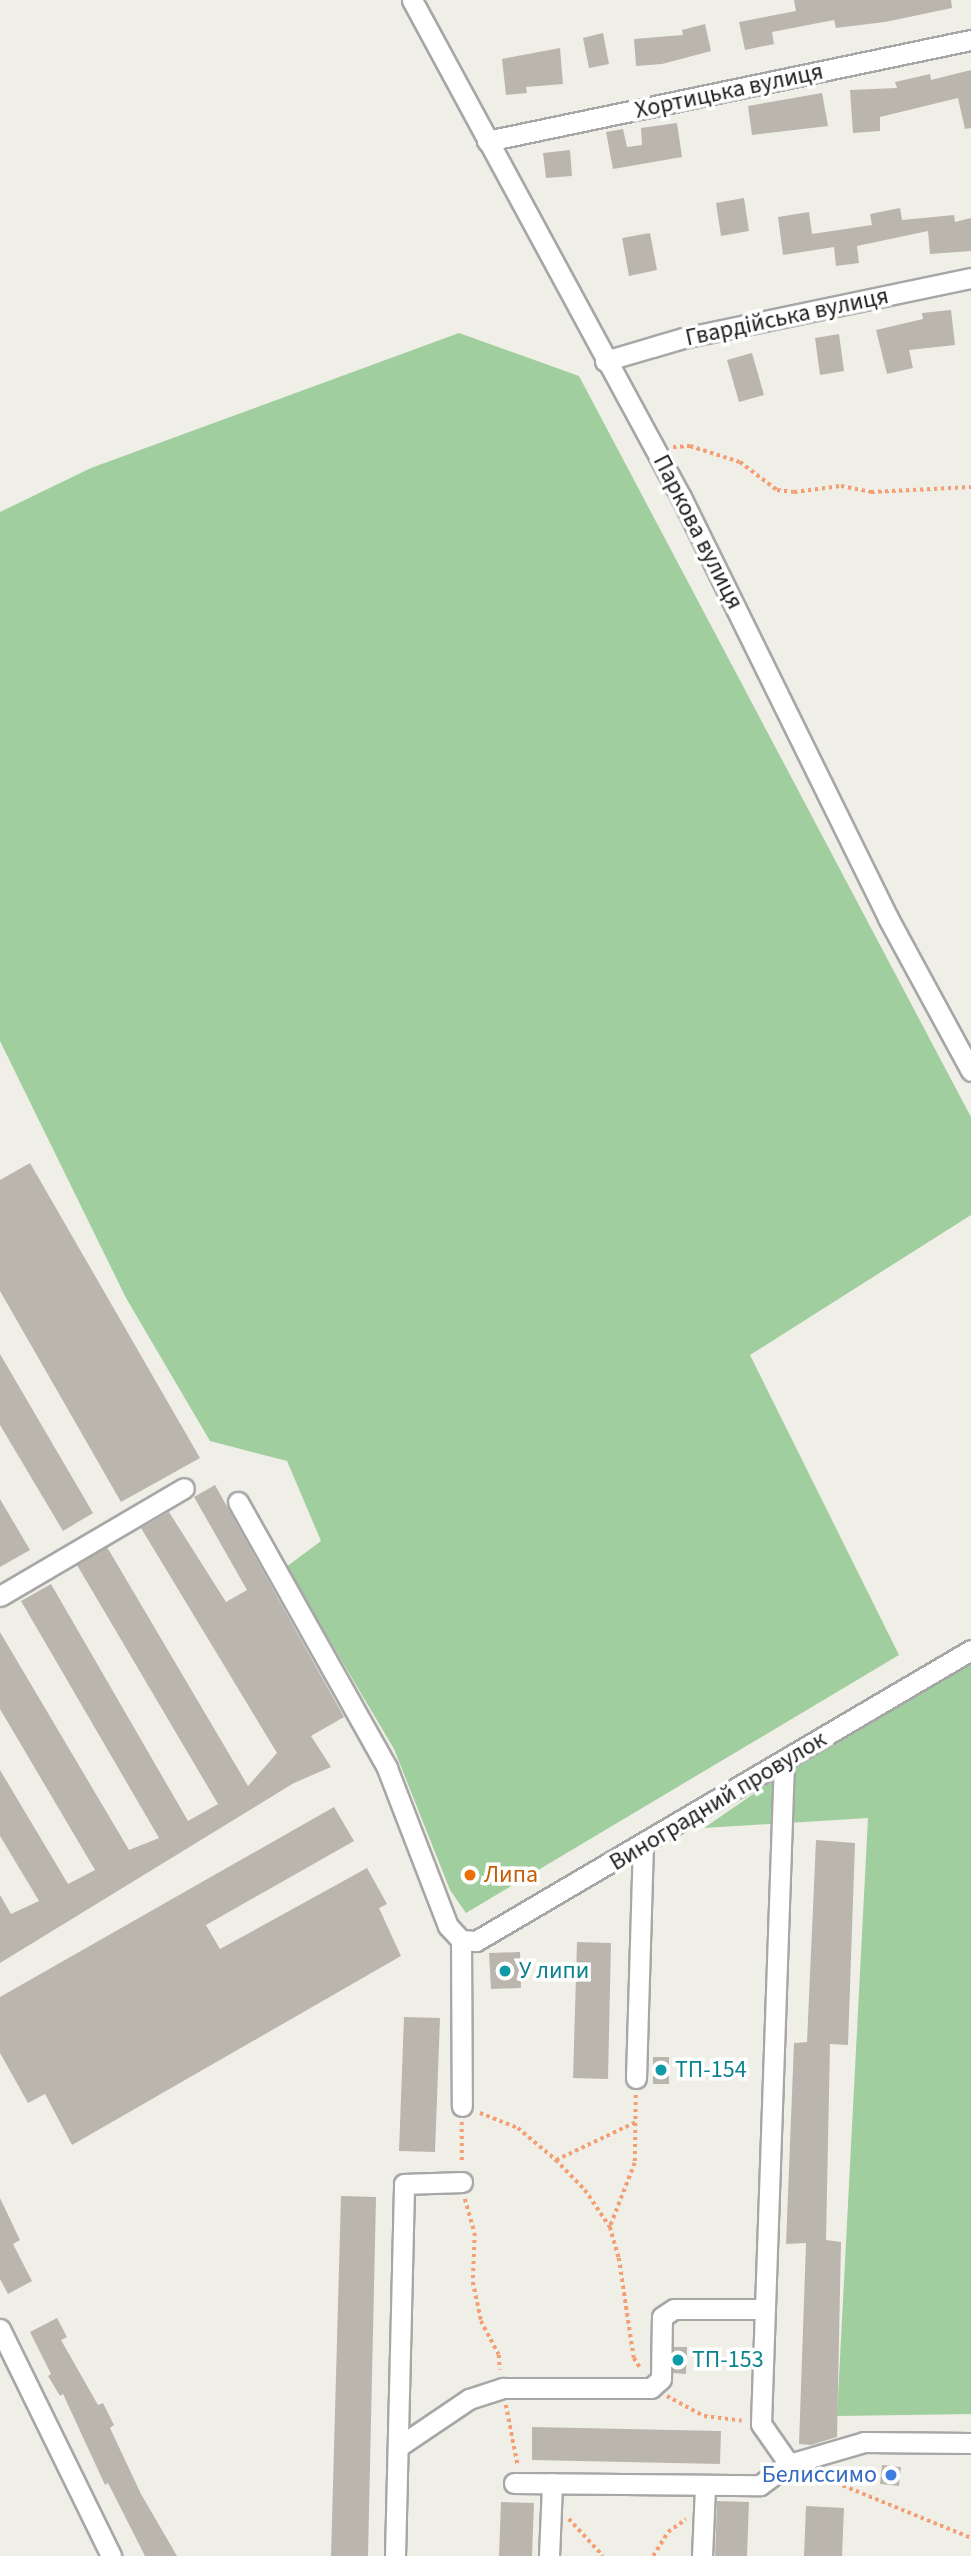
<!DOCTYPE html>
<html>
<head>
<meta charset="utf-8">
<style>
  body { margin:0 }
  #map { position:relative; width:971px; height:2556px; overflow:hidden; background:#f0efe7; font-family:"Source Sans 3",sans-serif }
  div>[style] { position:absolute }
  [style*='--x'] { left:calc(var(--x)*1px); top:calc(var(--y)*1px); width:calc(var(--w)*1px); rotate:calc(var(--a)*1deg) }
  .forest>* { inset:0; background:#a1ce9e }
  .building>* { inset:0; background:#bab6ad }
  .path>* { height:3.5px; margin-top:-1.75px; transform-origin:0; background:repeating-linear-gradient(90deg,#f49e74 0 3.5px,transparent 0 7px) }
  .roads { filter:drop-shadow(2px 0 #a7a7a7) drop-shadow(-2px 0 #a7a7a7) drop-shadow(0 2px #a7a7a7) drop-shadow(0 -2px #a7a7a7) }
  .minor>* { height:19px; margin:-9.5px; padding:0 9.5px; transform-origin:9.5px; border-radius:9.5px; background:#fff }
  .dots>* { width:19px; height:19px; translate:-50% -50%; box-sizing:border-box; border:4px solid #fff; border-radius:50% }
  span { translate:-50% -50%; white-space:nowrap; text-align:center; line-height:1.15; -webkit-text-stroke:7px #fff; paint-order:stroke }
  .street-label { font-size:24px; color:#202020 }
  .food-label { font-size:24px; color:#c56008 }
  .left { translate:0 -50%; text-align:left }
  .culture-label { font-size:24px; color:#0d838f }
  .shop-label { font-size:24px; color:#366cbe }
  .right { translate:-100% -50%; text-align:right }
</style>
</head>
<body>
<div id="map">
  <div class="forest">
    <div style="clip-path:polygon(459px 333px,579px 376px,971px 1117px,971px 1215px,750px 1355px,899px 1655px,466px 1913px,450px 1890px,394px 1749px,286px 1567px,321px 1541px,287px 1461px,210px 1441px,126px 1298px,0 1041px,0 512px,91px 468px)"></div>
    <div style="clip-path:polygon(971px 1662px,971px 2414px,837px 2416px,868px 1818px,704px 1828px,772px 1781px)"></div>
  </div>
  <div class="building">
    <div style="clip-path:polygon(794px 0,951px 0,952px 8px,885px 22px,836px 28px,834px 20px,772px 32px,774px 44px,745px 50px,739px 22px,796px 11px)"></div>
    <div style="clip-path:polygon(705px 24px,711px 51px,662px 64px,636px 66px,634px 39px,683px 35px,682px 30px)"></div>
    <div style="clip-path:polygon(603px 33px,609px 64px,589px 68px,583px 38px)"></div>
    <div style="clip-path:polygon(560px 48px,563px 84px,526px 87px,527px 93px,506px 95px,502px 59px)"></div>
    <div style="clip-path:polygon(971px 70px,971px 128px,965px 129px,958px 98px,880px 117px,880px 131px,853px 133px,850px 90px,897px 88px,895px 82px,930px 74px,931px 80px)"></div>
    <div style="clip-path:polygon(822px 93px,828px 126px,752px 135px,748px 106px)"></div>
    <div style="clip-path:polygon(677px 123px,682px 157px,613px 169px,606px 132px,623px 129px,627px 147px,642px 145px,641px 128px)"></div>
    <div style="clip-path:polygon(570px 150px,572px 176px,546px 178px,543px 153px)"></div>
    <div style="clip-path:polygon(744px 198px,749px 231px,721px 236px,716px 203px)"></div>
    <div style="clip-path:polygon(900px 208px,902px 220px,954px 215px,955px 222px,971px 218px,971px 251px,930px 254px,928px 231px,857px 246px,859px 263px,836px 266px,834px 247px,783px 255px,778px 217px,809px 212px,812px 234px,872px 225px,870px 214px)"></div>
    <div style="clip-path:polygon(650px 233px,657px 270px,629px 276px,622px 238px)"></div>
    <div style="clip-path:polygon(951px 310px,955px 345px,909px 350px,913px 368px,887px 374px,876px 330px,923px 319px,922px 313px)"></div>
    <div style="clip-path:polygon(839px 334px,844px 371px,820px 375px,815px 338px)"></div>
    <div style="clip-path:polygon(752px 353px,764px 395px,739px 402px,727px 360px)"></div>
    <div style="clip-path:polygon(30px 1163px,200px 1458px,121px 1502px,0 1291px,0 1180px)"></div>
    <div style="clip-path:polygon(0 1354px,93px 1513px,63px 1531px,0 1425px)"></div>
    <div style="clip-path:polygon(215px 1485px,344px 1717px,311px 1736px,331px 1767px,294px 1783px,0 1963px,0 1895px,11px 1914px,39px 1901px,0 1836px,0 1770px,68px 1884px,95px 1870px,0 1709px,0 1632px,129px 1850px,159px 1838px,21px 1601px,51px 1584px,188px 1821px,218px 1804px,77px 1565px,107px 1547px,248px 1786px,277px 1753px,141px 1528px,169px 1512px,226px 1602px,247px 1590px,194px 1497px)"></div>
    <div style="clip-path:polygon(0 1499px,30px 1550px,0 1567px)"></div>
    <div style="clip-path:polygon(334px 1807px,354px 1841px,206px 1925px,220px 1949px,367px 1868px,387px 1904px,379px 1908px,401px 1956px,72px 2145px,45px 2094px,28px 2103px,0 2053px,0 1997px)"></div>
    <div style="clip-path:polygon(816px 1840px,855px 1843px,848px 2045px,830px 2044px,826px 2240px,841px 2242px,837px 2437px,811px 2445px,799px 2444px,806px 2243px,786px 2244px,794px 2043px,807px 2042px)"></div>
    <div style="clip-path:polygon(577px 1942px,611px 1943px,608px 2079px,573px 2078px)"></div>
    <div style="clip-path:polygon(520px 1952px,521px 1988px,491px 1989px,489px 1953px)"></div>
    <div style="clip-path:polygon(404px 2017px,440px 2018px,435px 2152px,399px 2151px)"></div>
    <div style="clip-path:polygon(653px 2057px,669px 2057px,669px 2084px,653px 2084px)"></div>
    <div style="clip-path:polygon(341px 2196px,376px 2197px,368px 2556px,331px 2556px)"></div>
    <div style="clip-path:polygon(0 2198px,20px 2240px,13px 2244px,32px 2281px,8px 2294px,0 2279px)"></div>
    <div style="clip-path:polygon(57px 2318px,67px 2337px,61px 2340px,98px 2405px,103px 2403px,114px 2425px,110px 2428px,141px 2494px,177px 2556px,145px 2556px,108px 2483px,105px 2485px,63px 2394px,60px 2396px,48px 2376px,51px 2374px,30px 2332px)"></div>
    <div style="clip-path:polygon(674px 2347px,687px 2347px,686px 2374px,673px 2373px)"></div>
    <div style="clip-path:polygon(532px 2427px,721px 2431px,720px 2464px,532px 2460px)"></div>
    <div style="clip-path:polygon(882px 2465px,901px 2467px,899px 2486px,880px 2484px)"></div>
    <div style="clip-path:polygon(717px 2501px,749px 2502px,747px 2556px,715px 2556px)"></div>
    <div style="clip-path:polygon(501px 2502px,534px 2503px,532px 2556px,499px 2556px)"></div>
    <div style="clip-path:polygon(806px 2506px,844px 2508px,842px 2556px,804px 2556px)"></div>
  </div>
  <div class="path">
    <div style="--x:673;--y:447;--w:17;--a:-3"></div>
    <div style="--x:690;--y:446;--w:52;--a:17.7"></div>
    <div style="--x:740;--y:462;--w:46;--a:37.1"></div>
    <div style="--x:777;--y:490;--w:17;--a:7"></div>
    <div style="--x:794;--y:492;--w:47;--a:-7.3"></div>
    <div style="--x:841;--y:486;--w:31;--a:11"></div>
    <div style="--x:871;--y:492;--w:100;--a:-2.9"></div>
    <div style="--x:636;--y:2095;--w:68;--a:90.8"></div>
    <div style="--x:635;--y:2163;--w:69;--a:111.3"></div>
    <div style="--x:610;--y:2227;--w:32;--a:74"></div>
    <div style="--x:619;--y:2258;--w:101;--a:81.5"></div>
    <div style="--x:634;--y:2358;--w:13;--a:58"></div>
    <div style="--x:480;--y:2113;--w:41;--a:21.5"></div>
    <div style="--x:518;--y:2128;--w:50;--a:40.1"></div>
    <div style="--x:556;--y:2160;--w:42;--a:46"></div>
    <div style="--x:585;--y:2190;--w:45;--a:56"></div>
    <div style="--x:462;--y:2122;--w:41;--a:90"></div>
    <div style="--x:556;--y:2160;--w:89;--a:-25.4"></div>
    <div style="--x:465;--y:2199;--w:35;--a:74"></div>
    <div style="--x:475;--y:2233;--w:49;--a:92.3"></div>
    <div style="--x:473;--y:2282;--w:40;--a:78"></div>
    <div style="--x:481;--y:2321;--w:38;--a:62"></div>
    <div style="--x:499;--y:2355;--w:15;--a:86"></div>
    <div style="--x:667;--y:2396;--w:42;--a:28.4"></div>
    <div style="--x:704;--y:2416;--w:38;--a:7"></div>
    <div style="--x:506;--y:2405;--w:62;--a:78.9"></div>
    <div style="--x:817;--y:2475;--w:166;--a:22.2"></div>
    <div style="--x:569;--y:2519;--w:50;--a:47.4"></div>
    <div style="--x:653;--y:2556;--w:28;--a:-58"></div>
    <div style="--x:668;--y:2532;--w:22;--a:-36"></div>
  </div>
  <div class="roads">
    <div class="minor">
      <div style="--x:412;--y:0;--w:565;--a:61.58"></div>
      <div style="--x:681;--y:497;--w:469;--a:63.8"></div>
      <div style="--x:888;--y:918;--w:174;--a:61.5"></div>
      <div style="--x:487;--y:141;--w:494;--a:-11.8"></div>
      <div style="--x:605;--y:361;--w:81;--a:-16.4"></div>
      <div style="--x:683;--y:338;--w:294;--a:-11.8"></div>
      <div style="--x:238;--y:1502;--w:305;--a:60.7"></div>
      <div style="--x:387;--y:1768;--w:169;--a:68.9"></div>
      <div style="--x:448;--y:1926;--w:19;--a:47"></div>
      <div style="--x:461;--y:1940;--w:166;--a:89.7"></div>
      <div style="--x:0;--y:1596;--w:213;--a:-30.4"></div>
      <div style="--x:784;--y:1761;--w:663;--a:91.99"></div>
      <div style="--x:761;--y:2424;--w:49;--a:55"></div>
      <div style="--x:461;--y:1940;--w:15;--a:4"></div>
      <div style="--x:476;--y:1941;--w:574;--a:-30.45"></div>
      <div style="--x:636;--y:2078;--w:232;--a:-88.3"></div>
      <div style="--x:0;--y:2329;--w:253;--a:63.9"></div>
      <div style="--x:398;--y:2447;--w:86;--a:-34.1"></div>
      <div style="--x:469;--y:2399;--w:36;--a:-18"></div>
      <div style="--x:503;--y:2388;--w:148;--a:0"></div>
      <div style="--x:651;--y:2388;--w:13;--a:-42"></div>
      <div style="--x:661;--y:2379;--w:62;--a:-89.1"></div>
      <div style="--x:662;--y:2317;--w:14;--a:-34"></div>
      <div style="--x:674;--y:2309;--w:91;--a:0"></div>
      <div style="--x:514;--y:2483;--w:246;--a:0.5"></div>
      <div style="--x:760;--y:2485;--w:36;--a:-36"></div>
      <div style="--x:789;--y:2464;--w:78;--a:-16.3"></div>
      <div style="--x:864;--y:2442;--w:107;--a:0.5"></div>
      <div style="--x:395;--y:2556;--w:372;--a:-88.6"></div>
      <div style="--x:404;--y:2184;--w:58;--a:-2"></div>
      <div style="--x:549;--y:2556;--w:73;--a:-87.6"></div>
      <div style="--x:702;--y:2556;--w:70;--a:-87.5"></div>
    </div>
  </div>
  <div class="dots">
    <div style="left:470px;top:1875px;background:#e8710a"></div>
    <div style="left:505px;top:1971px;background:#0f9aa8"></div>
    <div style="left:661px;top:2070px;background:#0f9aa8"></div>
    <div style="left:678px;top:2360px;background:#0f9aa8"></div>
    <div style="left:891px;top:2475px;background:#3f7fe0"></div>
  </div>
  <div class="street-label">
    <span style="left:729px;top:91px;rotate:-12deg">Хортицька вулиця</span>
    <span style="left:787px;top:317px;rotate:-12deg">Гвардійська вулиця</span>
    <span style="left:698px;top:532px;rotate:63deg">Паркова вулиця</span>
    <span style="left:718px;top:1801px;rotate:-31deg">Виноградний провулок</span>
  </div>
  <div class="food-label">
    <span class="left" style="left:484px;top:1875px">Липа</span>
  </div>
  <div class="culture-label">
    <span class="left" style="left:519px;top:1971px">У липи</span>
    <span class="left" style="left:675px;top:2070px">ТП-154</span>
    <span class="left" style="left:692px;top:2360px">ТП-153</span>
  </div>
  <div class="shop-label">
    <span class="right" style="left:877px;top:2475px">Белиссимо</span>
  </div>
</div>
</body>
</html>
